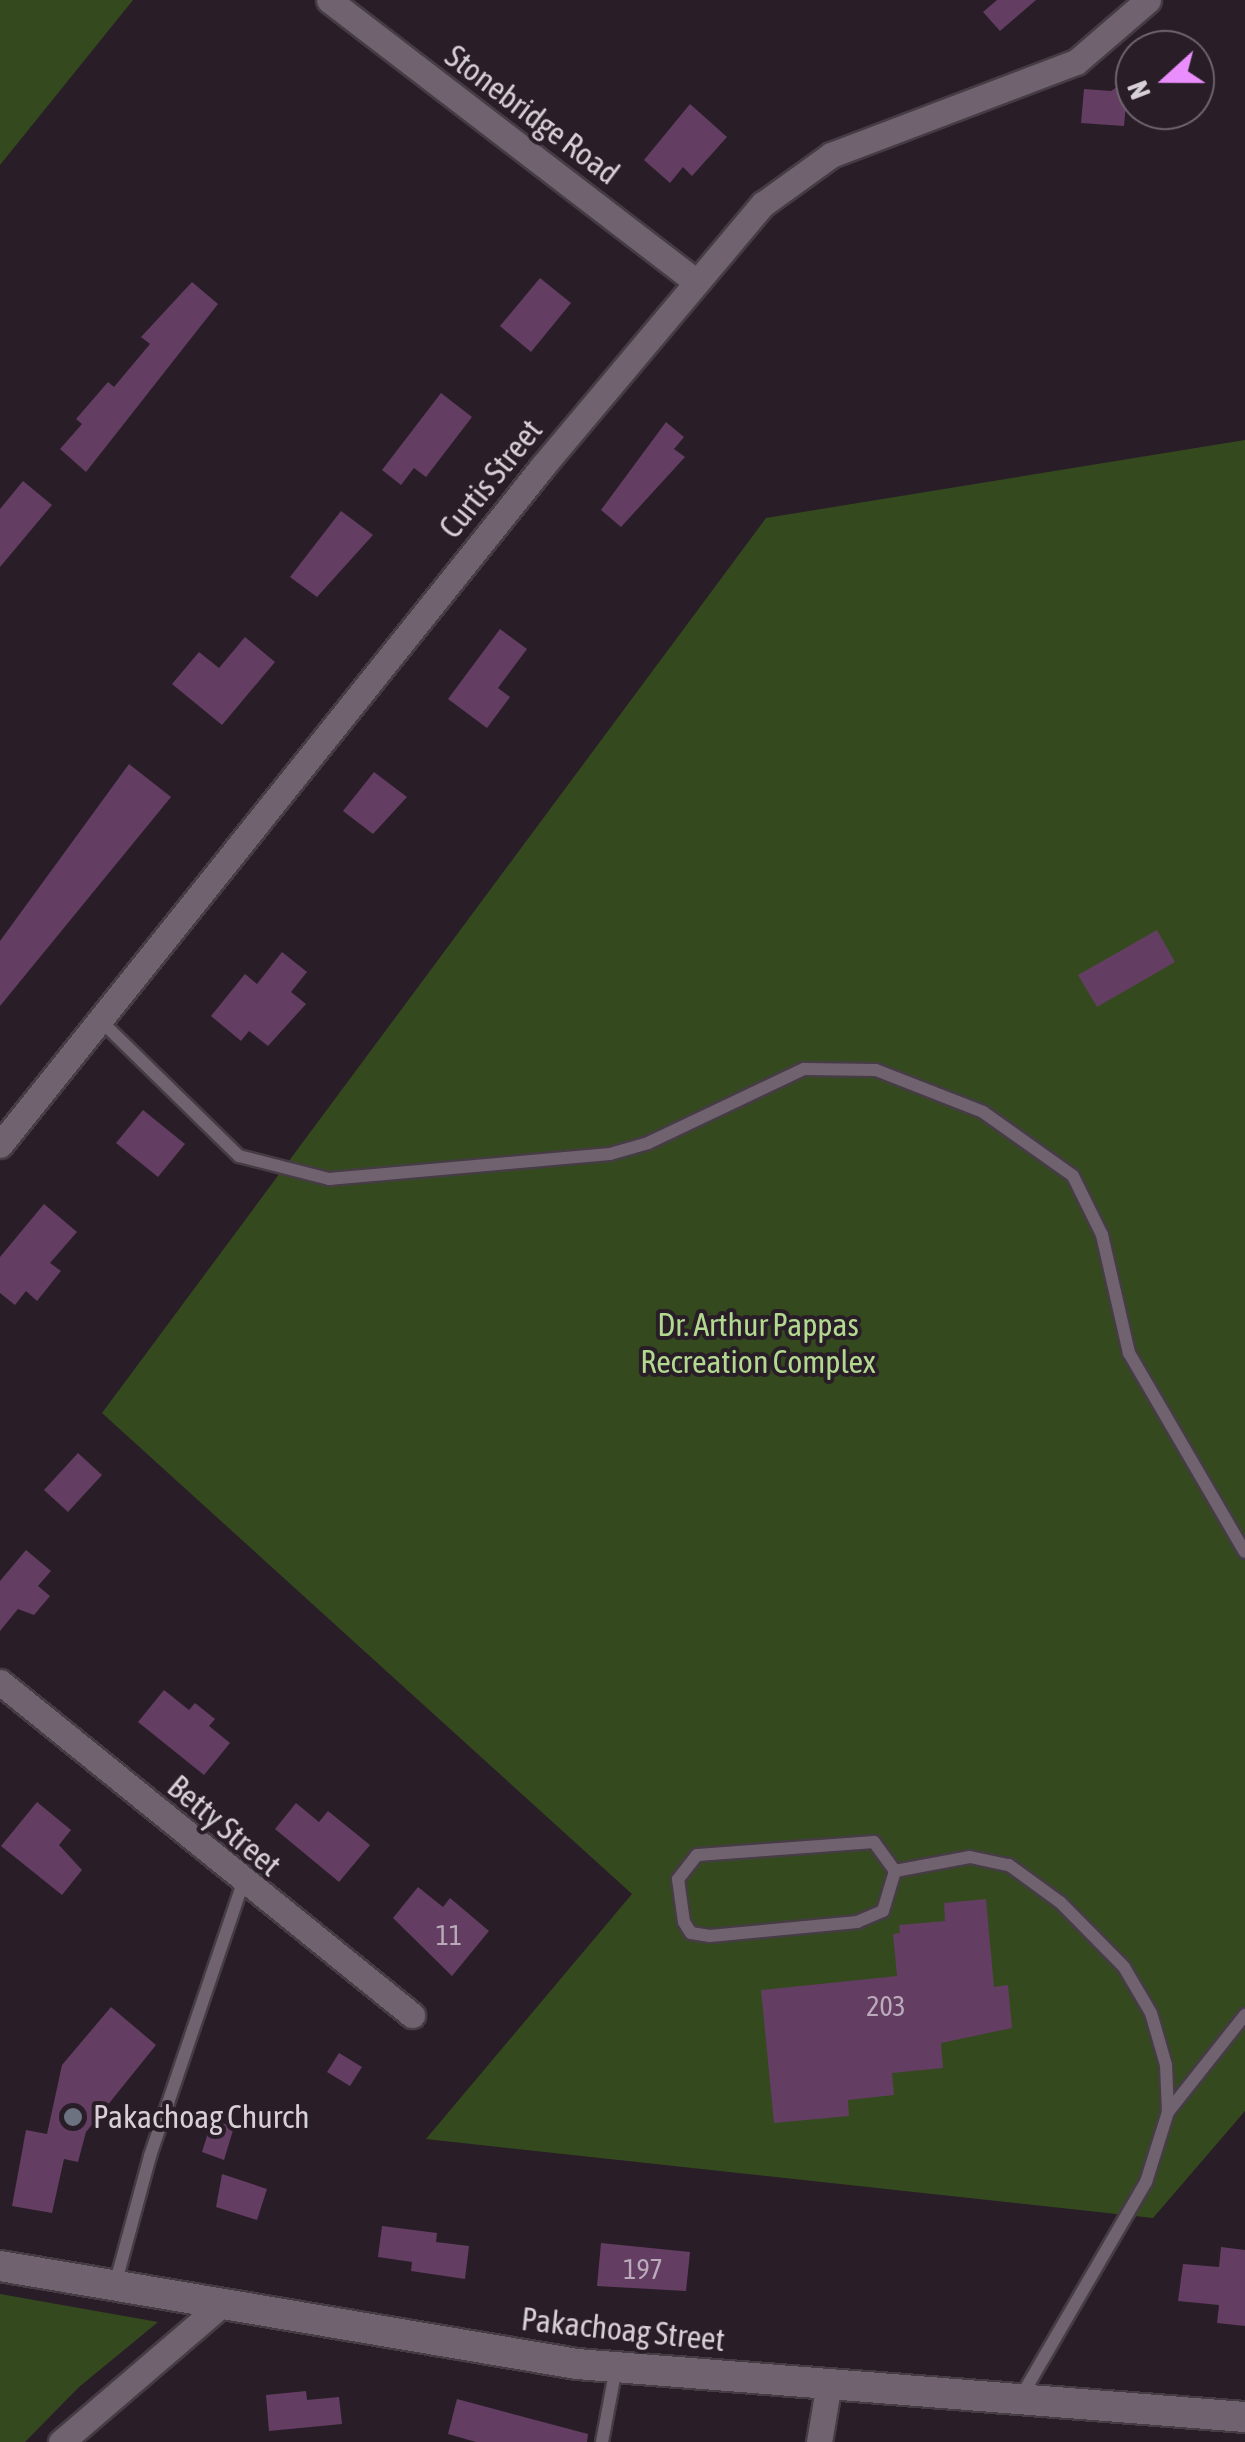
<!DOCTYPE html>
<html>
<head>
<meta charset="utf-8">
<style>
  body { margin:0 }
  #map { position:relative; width:1245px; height:2442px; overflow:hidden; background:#291e28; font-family:"Asap Condensed",sans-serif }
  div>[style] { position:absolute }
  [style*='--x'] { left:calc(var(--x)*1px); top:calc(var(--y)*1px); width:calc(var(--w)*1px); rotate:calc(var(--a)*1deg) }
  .green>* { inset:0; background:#344a1e }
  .building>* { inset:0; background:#633d62 }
  .roads { filter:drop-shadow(2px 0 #453c44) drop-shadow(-2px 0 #453c44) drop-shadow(0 2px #453c44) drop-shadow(0 -2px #453c44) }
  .service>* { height:12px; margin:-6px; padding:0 6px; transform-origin:6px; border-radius:6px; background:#70636f }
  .minor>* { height:25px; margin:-12.5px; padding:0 12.5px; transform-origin:12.5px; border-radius:12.5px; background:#70636f }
  .tertiary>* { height:30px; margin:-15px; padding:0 15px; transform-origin:15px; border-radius:15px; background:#70636f }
  .dots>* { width:28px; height:28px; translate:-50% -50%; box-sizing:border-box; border:5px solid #291e28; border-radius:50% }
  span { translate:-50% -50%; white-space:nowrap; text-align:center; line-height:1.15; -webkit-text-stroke:8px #291e28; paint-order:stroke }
  .number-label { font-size:28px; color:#bbabba }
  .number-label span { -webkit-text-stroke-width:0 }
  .street-label { font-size:32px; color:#d8d0d7 }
  .park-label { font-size:32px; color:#b2d98f }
  .poi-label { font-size:32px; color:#d8d0d7 }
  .left { translate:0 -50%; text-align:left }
  .north { position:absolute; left:1115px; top:30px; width:100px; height:100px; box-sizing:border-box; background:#291e28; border:2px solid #6f656e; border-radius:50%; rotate:249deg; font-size:28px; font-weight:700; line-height:40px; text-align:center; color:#d8d0d7 }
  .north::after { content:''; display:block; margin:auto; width:35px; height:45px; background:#ea8dfd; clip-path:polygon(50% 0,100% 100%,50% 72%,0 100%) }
</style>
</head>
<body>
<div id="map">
  <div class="green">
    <div style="clip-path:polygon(0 0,133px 0,0 165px)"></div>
    <div style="clip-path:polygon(1245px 440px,1245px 2111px,1153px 2218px,426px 2139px,632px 1894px,102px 1413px,766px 518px)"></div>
    <div style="clip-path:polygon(0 2294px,158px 2322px,79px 2387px,25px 2442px,0 2442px)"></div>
  </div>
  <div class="building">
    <div style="clip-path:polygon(997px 0,1036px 0,1000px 31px,983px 12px)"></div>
    <div style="clip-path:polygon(1128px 80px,1124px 126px,1081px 123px,1084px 89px,1111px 91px)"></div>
    <div style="clip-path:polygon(690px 104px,727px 137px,692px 176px,683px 167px,670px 183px,644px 160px)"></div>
    <div style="clip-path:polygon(540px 278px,571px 303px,531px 352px,500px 326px)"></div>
    <div style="clip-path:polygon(192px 282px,218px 304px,86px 472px,60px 449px,82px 424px,76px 419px,108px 382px,114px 387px,150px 344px,141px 337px)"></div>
    <div style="clip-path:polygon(441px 393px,472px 417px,426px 477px,414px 468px,401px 485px,382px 470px)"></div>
    <div style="clip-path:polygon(666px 422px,684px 437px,674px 449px,685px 457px,621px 527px,601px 510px)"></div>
    <div style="clip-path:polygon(23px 481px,52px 505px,0 567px,0 509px)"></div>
    <div style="clip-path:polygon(341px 511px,373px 535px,317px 597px,290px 577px)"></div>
    <div style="clip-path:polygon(500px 629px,527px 649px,498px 688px,510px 697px,487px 728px,448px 699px)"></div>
    <div style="clip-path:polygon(245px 637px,275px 662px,222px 725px,172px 684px,199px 652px,219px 668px)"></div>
    <div style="clip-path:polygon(129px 764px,171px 797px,0 1006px,0 941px)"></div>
    <div style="clip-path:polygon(374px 772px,407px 797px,373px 834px,343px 811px)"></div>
    <div style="clip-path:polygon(1157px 930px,1175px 962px,1097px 1007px,1078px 975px)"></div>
    <div style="clip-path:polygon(282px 952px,307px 972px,291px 992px,306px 1004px,268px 1046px,249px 1031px,241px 1041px,211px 1016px,245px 974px,257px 984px)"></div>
    <div style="clip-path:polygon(143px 1110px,185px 1144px,158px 1177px,116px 1143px)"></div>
    <div style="clip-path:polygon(44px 1204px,77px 1232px,50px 1263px,61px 1271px,37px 1301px,26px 1291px,15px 1305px,0 1293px,0 1257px)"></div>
    <div style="clip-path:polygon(78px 1453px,102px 1475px,68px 1512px,44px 1490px)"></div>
    <div style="clip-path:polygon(26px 1550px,51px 1571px,38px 1586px,50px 1596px,34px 1615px,18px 1609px,0 1631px,0 1581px)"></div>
    <div style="clip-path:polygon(164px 1690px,189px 1710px,195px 1703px,215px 1719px,209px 1726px,230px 1743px,204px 1775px,138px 1722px)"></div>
    <div style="clip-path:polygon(37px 1802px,71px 1830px,59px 1845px,82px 1870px,62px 1895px,1px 1846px)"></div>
    <div style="clip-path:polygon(296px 1803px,319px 1822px,328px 1811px,370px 1845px,339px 1882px,275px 1829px)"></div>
    <div style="clip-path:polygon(418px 1887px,443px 1907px,450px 1898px,489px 1931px,452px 1976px,393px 1918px)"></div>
    <div style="clip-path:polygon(986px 1899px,994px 1987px,1008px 1985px,1012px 2028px,941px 2043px,943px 2068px,892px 2073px,894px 2095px,848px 2100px,849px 2116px,774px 2123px,761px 1990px,897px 1976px,893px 1934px,900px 1933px,899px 1925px,945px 1921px,944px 1903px)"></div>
    <div style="clip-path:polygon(111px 2007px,156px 2045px,86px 2132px,78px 2162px,64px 2159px,52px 2213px,12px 2206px,26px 2130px,47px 2134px,62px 2065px)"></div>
    <div style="clip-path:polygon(339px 2053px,362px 2067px,350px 2086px,327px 2072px)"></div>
    <div style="clip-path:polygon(212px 2120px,234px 2127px,224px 2160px,202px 2152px)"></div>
    <div style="clip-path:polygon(222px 2174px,267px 2189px,257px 2220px,216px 2207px)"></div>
    <div style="clip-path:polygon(382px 2226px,437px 2233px,436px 2242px,469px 2246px,465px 2279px,411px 2271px,412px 2262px,378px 2257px)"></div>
    <div style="clip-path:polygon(601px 2243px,690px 2252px,686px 2291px,597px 2286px)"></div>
    <div style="clip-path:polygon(1221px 2247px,1245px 2250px,1245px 2326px,1217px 2323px,1219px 2305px,1178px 2301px,1183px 2264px,1219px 2267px)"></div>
    <div style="clip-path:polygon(306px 2391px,307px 2400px,339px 2397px,342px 2424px,269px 2431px,266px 2395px)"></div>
    <div style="clip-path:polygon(457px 2399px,588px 2434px,587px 2442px,476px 2442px,448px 2434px)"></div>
  </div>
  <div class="roads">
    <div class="service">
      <div style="--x:101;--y:1021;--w:193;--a:44.4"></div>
      <div style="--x:239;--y:1156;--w:93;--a:14.3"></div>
      <div style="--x:329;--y:1179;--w:282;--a:-5.1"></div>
      <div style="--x:610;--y:1154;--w:40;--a:-16"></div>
      <div style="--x:648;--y:1143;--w:173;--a:-25.4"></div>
      <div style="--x:804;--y:1069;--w:72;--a:0.8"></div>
      <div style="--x:876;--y:1070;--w:115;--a:21.4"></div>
      <div style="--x:983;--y:1112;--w:110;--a:35.4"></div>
      <div style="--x:1073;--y:1176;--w:66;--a:63.8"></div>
      <div style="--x:1102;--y:1235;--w:121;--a:77.1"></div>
      <div style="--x:1129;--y:1353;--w:230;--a:59.8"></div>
      <div style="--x:895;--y:1871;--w:36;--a:-126"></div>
      <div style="--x:874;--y:1842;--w:177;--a:175.8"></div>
      <div style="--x:697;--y:1855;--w:31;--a:128"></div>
      <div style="--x:678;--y:1879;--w:43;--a:82.1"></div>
      <div style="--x:684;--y:1922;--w:13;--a:58"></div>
      <div style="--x:691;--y:1933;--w:19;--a:9"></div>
      <div style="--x:710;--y:1936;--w:148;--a:-5.4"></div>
      <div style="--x:857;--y:1922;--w:28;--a:-23"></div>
      <div style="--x:883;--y:1911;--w:42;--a:-73.3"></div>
      <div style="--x:895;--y:1871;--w:76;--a:-10.6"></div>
      <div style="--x:970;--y:1857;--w:40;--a:12"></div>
      <div style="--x:1009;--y:1865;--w:63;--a:36"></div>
      <div style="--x:1060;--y:1902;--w:91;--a:45.4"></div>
      <div style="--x:1124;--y:1967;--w:53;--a:59.6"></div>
      <div style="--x:1151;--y:2013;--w:54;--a:73.9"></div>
      <div style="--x:1166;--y:2065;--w:47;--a:87.6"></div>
      <div style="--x:1168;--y:2112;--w:73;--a:107.4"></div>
      <div style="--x:1146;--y:2182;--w:249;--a:120.2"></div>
      <div style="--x:1168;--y:2112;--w:124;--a:-51.6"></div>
      <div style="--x:115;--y:2285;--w:134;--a:-74.8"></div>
      <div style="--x:150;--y:2156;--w:288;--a:-71.2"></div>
      <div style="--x:602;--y:2442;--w:75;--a:-79.3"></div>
    </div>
    <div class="minor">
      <div style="--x:329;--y:0;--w:463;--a:37.5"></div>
      <div style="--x:0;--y:1145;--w:868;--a:-51.36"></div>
      <div style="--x:542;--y:467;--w:344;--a:-50"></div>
      <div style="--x:763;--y:204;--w:84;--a:-35.8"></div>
      <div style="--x:831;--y:155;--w:262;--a:-20.8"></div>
      <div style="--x:1076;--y:62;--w:95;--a:-40.7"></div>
      <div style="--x:0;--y:1682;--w:530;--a:38.95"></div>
      <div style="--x:61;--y:2442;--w:212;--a:-40.6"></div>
      <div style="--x:819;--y:2442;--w:60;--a:-80.4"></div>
    </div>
    <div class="tertiary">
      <div style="--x:0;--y:2266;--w:585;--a:9.64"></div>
      <div style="--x:577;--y:2364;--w:670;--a:4.54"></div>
    </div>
  </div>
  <div class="dots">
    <div style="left:73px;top:2117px;background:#6b7280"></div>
  </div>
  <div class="number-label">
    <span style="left:449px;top:1935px">11</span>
    <span style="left:886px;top:2006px">203</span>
    <span style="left:643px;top:2269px">197</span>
  </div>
  <div class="street-label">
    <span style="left:532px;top:115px;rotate:37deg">Stonebridge Road</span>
    <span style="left:491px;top:479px;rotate:-51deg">Curtis Street</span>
    <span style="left:224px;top:1826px;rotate:40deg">Betty Street</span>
    <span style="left:623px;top:2330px;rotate:6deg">Pakachoag Street</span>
  </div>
  <div class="park-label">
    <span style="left:758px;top:1344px">Dr. Arthur Pappas<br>Recreation Complex</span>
  </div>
  <div class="poi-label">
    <span class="left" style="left:93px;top:2117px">Pakachoag Church</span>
  </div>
  <div class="north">N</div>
</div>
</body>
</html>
